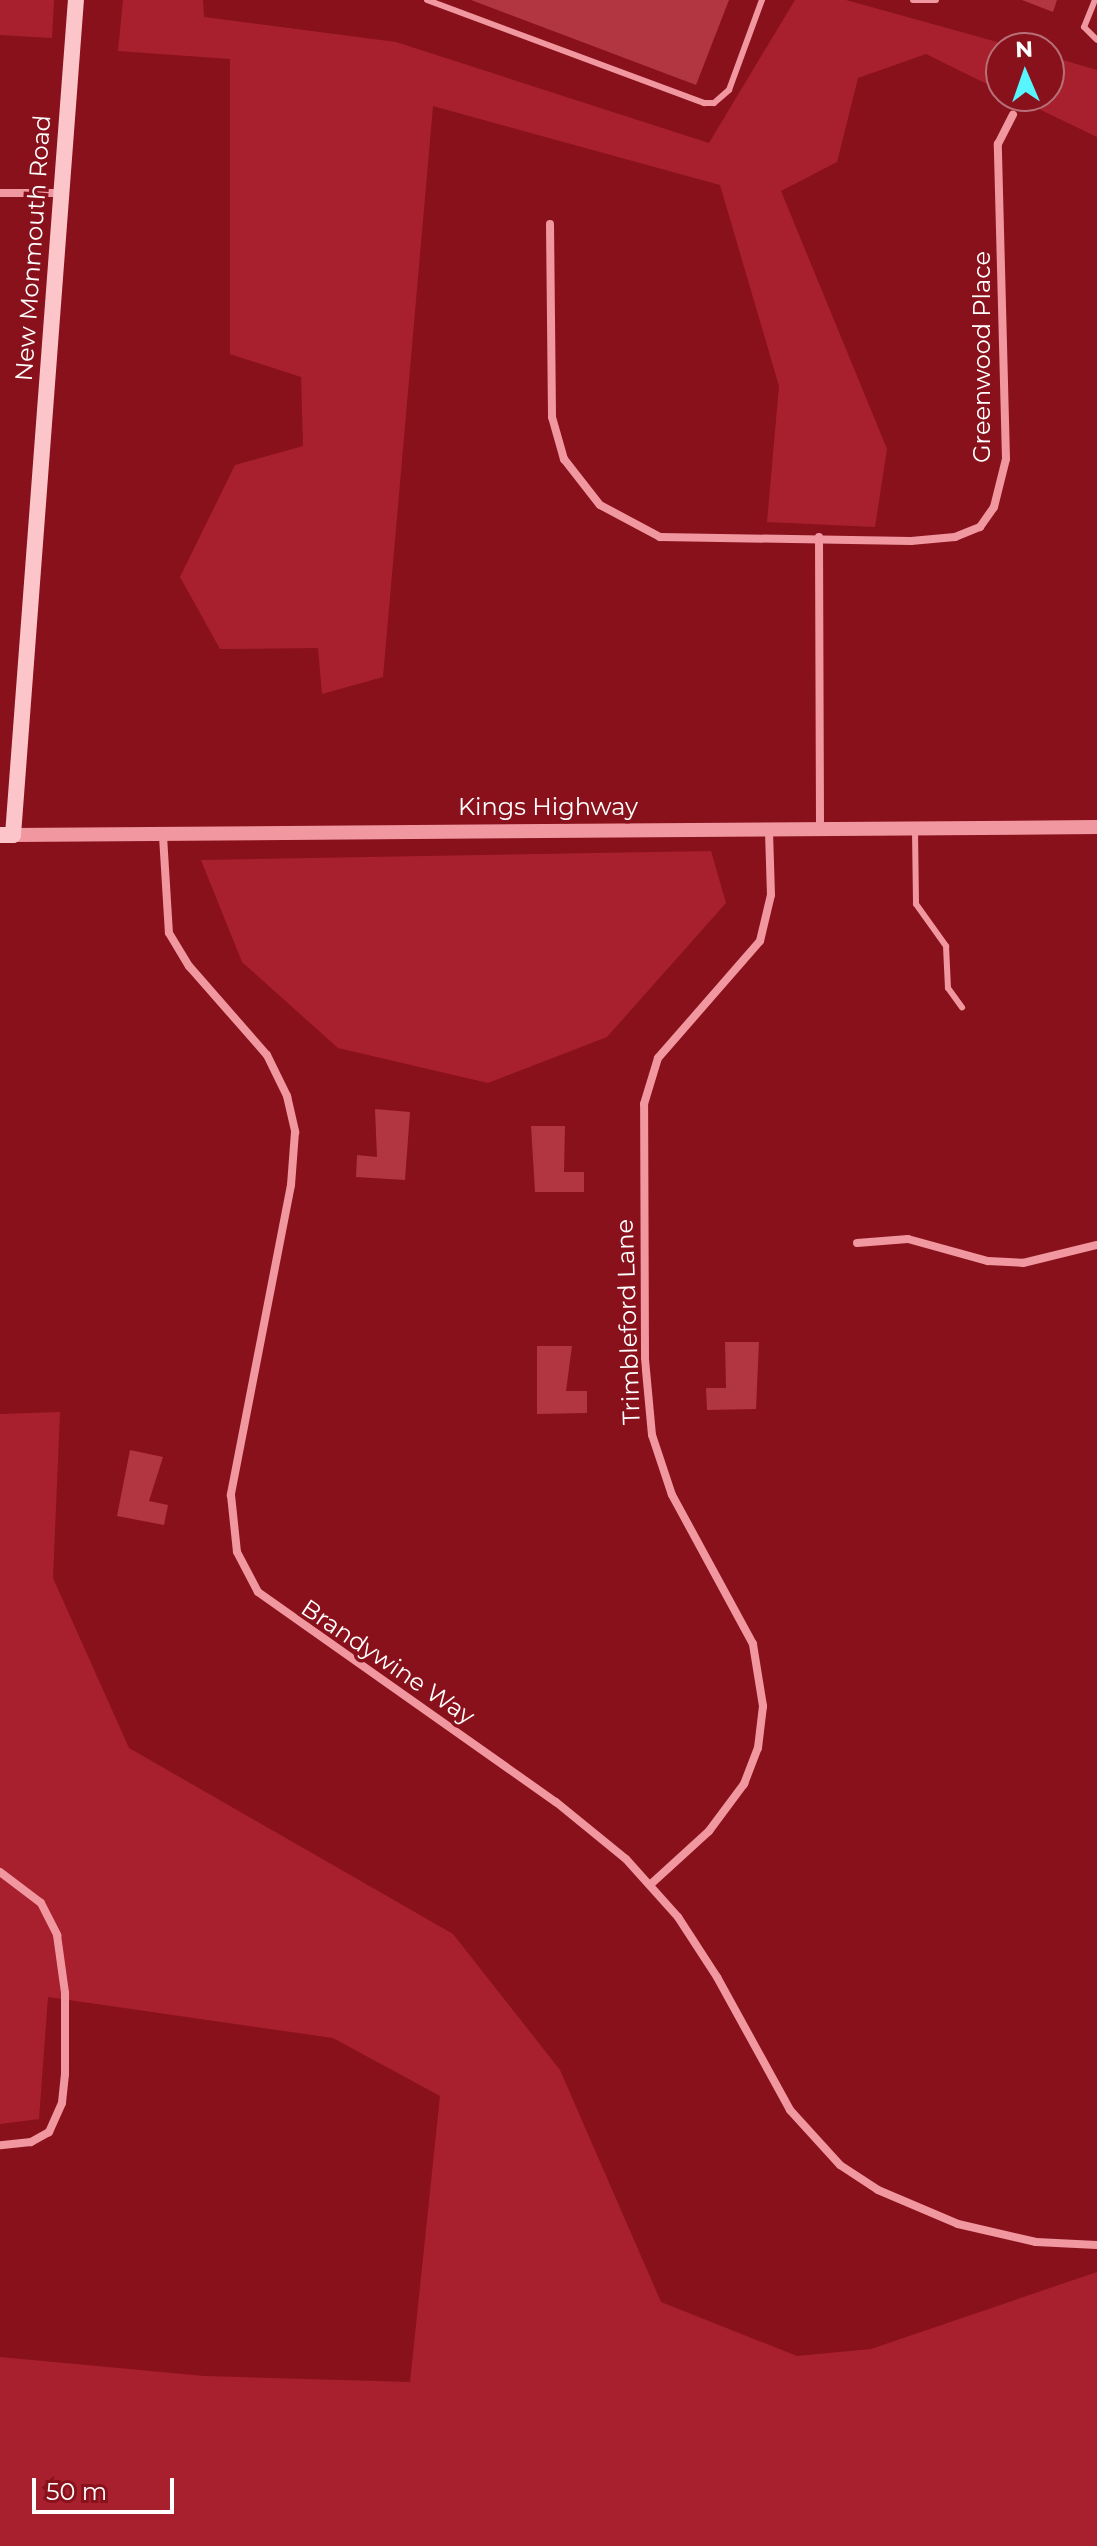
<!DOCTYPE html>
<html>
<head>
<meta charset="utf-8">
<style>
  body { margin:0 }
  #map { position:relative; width:1097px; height:2546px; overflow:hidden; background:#89111c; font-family:Montserrat,sans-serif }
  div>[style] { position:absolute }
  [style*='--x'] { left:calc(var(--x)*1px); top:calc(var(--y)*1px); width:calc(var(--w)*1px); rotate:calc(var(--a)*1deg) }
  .green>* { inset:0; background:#a8202e }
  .building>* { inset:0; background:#b23542 }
  .service>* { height:6px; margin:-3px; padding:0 3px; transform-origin:3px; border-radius:3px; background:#f197a0 }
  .minor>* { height:8px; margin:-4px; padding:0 4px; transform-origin:4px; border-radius:4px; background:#f197a0 }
  .tertiary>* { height:14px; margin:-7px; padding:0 7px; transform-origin:7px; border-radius:7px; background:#f197a0 }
  .secondary>* { height:16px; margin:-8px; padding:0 8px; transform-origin:8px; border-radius:8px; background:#fcc5ca }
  span { translate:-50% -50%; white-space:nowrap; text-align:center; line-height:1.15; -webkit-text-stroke:7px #89111c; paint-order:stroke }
  .street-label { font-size:24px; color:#fff }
  .north { position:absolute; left:985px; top:32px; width:80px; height:80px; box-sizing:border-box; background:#89111c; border:2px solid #b87077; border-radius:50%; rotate:358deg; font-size:22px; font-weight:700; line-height:32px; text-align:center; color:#fff }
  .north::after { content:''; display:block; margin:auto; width:28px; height:36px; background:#57f6ff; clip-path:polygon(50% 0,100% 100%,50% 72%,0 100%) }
  .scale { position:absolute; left:32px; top:2478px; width:142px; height:36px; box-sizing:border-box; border:4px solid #fff; border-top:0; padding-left:10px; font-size:24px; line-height:28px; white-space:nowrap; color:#fff; -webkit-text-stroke:6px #89111c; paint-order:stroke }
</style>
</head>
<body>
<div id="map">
  <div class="green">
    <div style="clip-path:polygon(0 0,54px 0,52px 38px,0 35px)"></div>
    <div style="clip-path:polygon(123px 0,203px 0,204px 17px,396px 42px,709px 143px,795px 0,846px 0,1019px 48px,1001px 48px,1001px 91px,926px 54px,858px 78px,837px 162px,781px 191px,887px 449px,875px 527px,767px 522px,779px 386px,720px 185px,433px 106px,383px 677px,322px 694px,318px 648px,220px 649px,180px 577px,235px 465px,303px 446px,301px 377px,230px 354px,230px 59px,118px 51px)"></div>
    <div style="clip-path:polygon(1049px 56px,1097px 70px,1097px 137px,1012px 96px,1049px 96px)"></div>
    <div style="clip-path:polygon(711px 851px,726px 903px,607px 1037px,488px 1083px,338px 1048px,242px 962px,201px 860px)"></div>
    <div style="clip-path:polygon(60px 1412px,53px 1578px,129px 1748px,453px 1934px,560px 2070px,661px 2302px,797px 2356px,871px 2349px,1097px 2272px,1097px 2546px,0 2546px,0 2357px,204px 2376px,410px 2382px,440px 2096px,333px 2038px,48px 1997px,39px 2119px,0 2124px,0 1414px)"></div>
  </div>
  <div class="building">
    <div style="clip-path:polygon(471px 0,729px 0,696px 85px)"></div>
    <div style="clip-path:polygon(1022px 0,1057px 0,1053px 12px)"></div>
    <div style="clip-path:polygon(375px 1109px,410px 1112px,405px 1180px,356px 1177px,357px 1155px,377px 1157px)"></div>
    <div style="clip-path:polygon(531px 1126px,565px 1126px,564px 1172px,584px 1172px,584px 1192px,535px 1192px)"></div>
    <div style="clip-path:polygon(725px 1342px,759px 1342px,756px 1409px,707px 1410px,706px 1388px,726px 1388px)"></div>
    <div style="clip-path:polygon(537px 1346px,572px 1346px,566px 1391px,587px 1391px,587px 1413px,537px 1414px)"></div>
    <div style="clip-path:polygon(130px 1450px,163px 1457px,149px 1501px,168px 1505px,164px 1525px,117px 1516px)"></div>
  </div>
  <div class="service">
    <div style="--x:427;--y:0;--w:296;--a:20.4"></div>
    <div style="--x:704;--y:103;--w:10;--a:0"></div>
    <div style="--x:714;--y:103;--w:20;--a:-41"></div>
    <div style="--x:729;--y:90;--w:96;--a:-69.9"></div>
    <div style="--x:913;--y:0;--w:23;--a:0"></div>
    <div style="--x:1095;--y:0;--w:29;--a:112"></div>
    <div style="--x:1084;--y:27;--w:18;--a:45"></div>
    <div style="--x:915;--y:831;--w:73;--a:89.2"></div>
    <div style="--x:916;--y:904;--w:52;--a:54.5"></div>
    <div style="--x:946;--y:946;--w:42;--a:87.3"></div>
    <div style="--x:948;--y:988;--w:24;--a:54"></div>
  </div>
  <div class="minor">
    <div style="--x:0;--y:193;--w:60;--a:0"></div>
    <div style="--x:550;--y:224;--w:193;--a:89.4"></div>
    <div style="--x:552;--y:417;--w:44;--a:74.1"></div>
    <div style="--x:564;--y:459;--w:58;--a:52"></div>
    <div style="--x:600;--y:505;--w:68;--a:28.1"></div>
    <div style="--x:660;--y:537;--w:251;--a:0.9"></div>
    <div style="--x:911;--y:541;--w:44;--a:-5.2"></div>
    <div style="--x:955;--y:537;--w:27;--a:-22"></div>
    <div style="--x:980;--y:527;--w:24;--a:-55"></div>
    <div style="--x:994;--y:507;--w:49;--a:-76"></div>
    <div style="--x:1006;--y:459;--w:315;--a:-91.5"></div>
    <div style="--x:998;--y:144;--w:33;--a:-63"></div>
    <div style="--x:819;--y:537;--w:291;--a:89.8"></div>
    <div style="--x:163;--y:836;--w:97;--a:86.5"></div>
    <div style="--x:169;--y:933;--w:39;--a:59"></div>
    <div style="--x:189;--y:966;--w:118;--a:48.8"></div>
    <div style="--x:267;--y:1055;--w:46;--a:64"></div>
    <div style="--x:287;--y:1096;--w:37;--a:77"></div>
    <div style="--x:295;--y:1132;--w:53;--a:94.3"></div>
    <div style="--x:291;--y:1185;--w:316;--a:101"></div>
    <div style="--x:231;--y:1495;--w:57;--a:84"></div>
    <div style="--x:237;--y:1552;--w:45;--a:62.3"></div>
    <div style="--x:258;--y:1592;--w:365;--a:35.2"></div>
    <div style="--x:556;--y:1802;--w:90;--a:39.2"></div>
    <div style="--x:626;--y:1859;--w:78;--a:48.1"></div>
    <div style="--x:678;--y:1917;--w:72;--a:57"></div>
    <div style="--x:717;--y:1977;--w:152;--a:61.2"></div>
    <div style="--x:790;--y:2110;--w:74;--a:47.7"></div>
    <div style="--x:840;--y:2165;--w:45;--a:33.3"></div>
    <div style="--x:878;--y:2190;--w:87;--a:23"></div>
    <div style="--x:958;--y:2224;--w:80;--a:13"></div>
    <div style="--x:1036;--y:2242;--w:61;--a:2.8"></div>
    <div style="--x:857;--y:1243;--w:51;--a:-4.5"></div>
    <div style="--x:908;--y:1239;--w:83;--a:15.4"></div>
    <div style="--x:988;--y:1261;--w:35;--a:3"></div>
    <div style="--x:1023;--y:1263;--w:76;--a:-13.7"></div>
    <div style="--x:0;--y:1872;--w:51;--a:37.1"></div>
    <div style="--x:41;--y:1903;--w:36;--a:63"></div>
    <div style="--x:57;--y:1935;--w:59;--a:82.1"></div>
    <div style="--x:65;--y:1993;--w:81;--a:90"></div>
    <div style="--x:65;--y:2074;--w:29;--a:96"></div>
    <div style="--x:62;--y:2103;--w:32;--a:114"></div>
    <div style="--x:49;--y:2132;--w:21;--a:151"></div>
    <div style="--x:31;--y:2142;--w:31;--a:174"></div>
    <div style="--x:651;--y:1884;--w:79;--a:-42.4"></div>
    <div style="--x:709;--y:1831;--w:59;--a:-53.3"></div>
    <div style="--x:744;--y:1784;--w:39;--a:-69"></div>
    <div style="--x:758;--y:1748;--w:42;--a:-83.2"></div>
    <div style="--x:763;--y:1706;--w:63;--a:-99.2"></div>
    <div style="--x:753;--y:1644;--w:170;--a:-118.5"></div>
    <div style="--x:672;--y:1495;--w:63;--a:-108.4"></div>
    <div style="--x:652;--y:1435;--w:75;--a:-95.3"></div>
    <div style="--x:645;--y:1360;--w:256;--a:-90.2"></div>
    <div style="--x:644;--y:1104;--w:48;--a:-73.1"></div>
    <div style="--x:658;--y:1058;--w:155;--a:-48.9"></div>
    <div style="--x:760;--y:941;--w:47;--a:-76.6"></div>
    <div style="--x:771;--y:895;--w:64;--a:-91.8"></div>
  </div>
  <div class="tertiary">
    <div style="--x:13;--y:835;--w:1084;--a:-0.42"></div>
  </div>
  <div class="secondary">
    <div style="--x:0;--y:835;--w:13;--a:0"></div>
    <div style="--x:13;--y:835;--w:837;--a:-85.69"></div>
  </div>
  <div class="street-label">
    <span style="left:33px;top:248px;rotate:-86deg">New Monmouth Road</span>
    <span style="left:982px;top:357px;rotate:-90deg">Greenwood Place</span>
    <span style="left:548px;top:807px">Kings Highway</span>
    <span style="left:628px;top:1322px;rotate:-92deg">Trimbleford Lane</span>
    <span style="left:388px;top:1662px;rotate:34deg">Brandywine Way</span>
  </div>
  <div class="north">N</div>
  <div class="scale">50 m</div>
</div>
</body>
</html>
